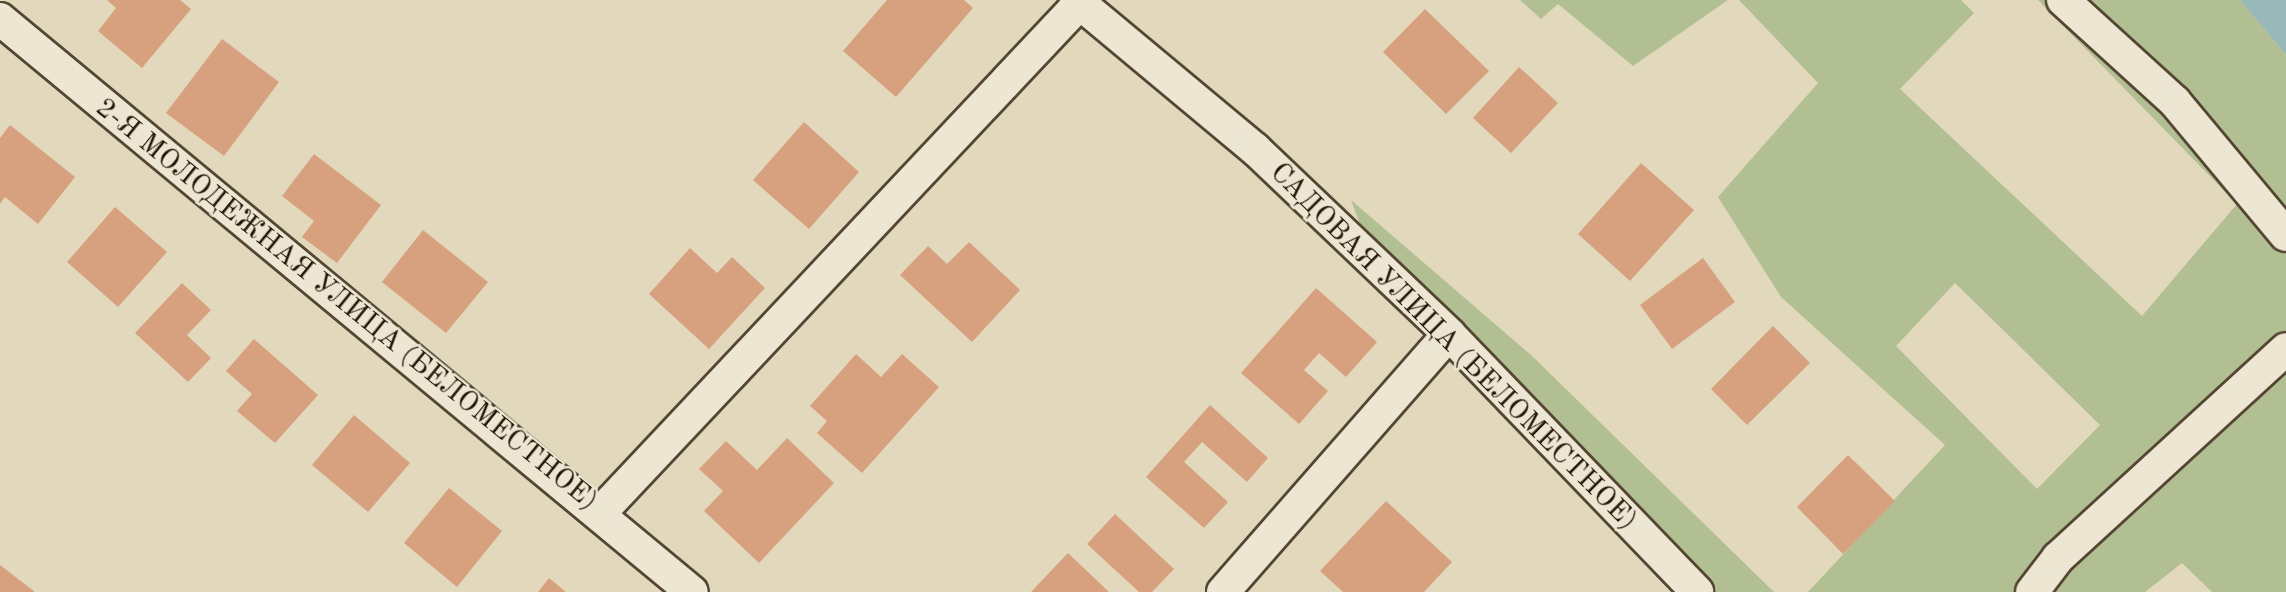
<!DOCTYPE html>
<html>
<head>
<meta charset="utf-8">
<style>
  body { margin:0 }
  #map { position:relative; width:2286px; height:592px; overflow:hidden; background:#e2d9bc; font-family:"Old Standard TT",serif }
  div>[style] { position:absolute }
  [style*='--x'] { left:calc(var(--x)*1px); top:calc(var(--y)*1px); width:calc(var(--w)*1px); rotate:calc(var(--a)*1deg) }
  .green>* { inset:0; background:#b2bf92 }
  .water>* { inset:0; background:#98b8ba }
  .building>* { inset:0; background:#d7a07f }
  .roads { filter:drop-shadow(2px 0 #544633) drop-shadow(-2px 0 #544633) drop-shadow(0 2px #544633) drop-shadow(0 -2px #544633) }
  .street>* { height:32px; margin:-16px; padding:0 16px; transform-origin:16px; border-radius:16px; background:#ece6d3 }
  span { translate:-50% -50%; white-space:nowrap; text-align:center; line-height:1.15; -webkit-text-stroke:5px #ece6d3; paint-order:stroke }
  .street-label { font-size:28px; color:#251505 }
</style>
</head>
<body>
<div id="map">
  <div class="green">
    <div style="clip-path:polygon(1520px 0,1728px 0,1633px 66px,1558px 4px,1541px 19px)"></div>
    <div style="clip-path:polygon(evenodd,1739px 0,1961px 0,1974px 13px,1900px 89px,2142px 316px,2237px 204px,2038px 0,2240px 0,2286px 55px,2286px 349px,2032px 592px,1808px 592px,1945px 445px,1781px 297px,1718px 197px,1818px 83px,1739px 0,1955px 283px,2100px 425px,2037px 489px,1896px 346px,1955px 283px)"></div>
    <div style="clip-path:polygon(1351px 200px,1531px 355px,1774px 592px,1697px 592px,1375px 264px)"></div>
    <div style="clip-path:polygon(2286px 354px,2286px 592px,2212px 592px,2182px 563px,2145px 592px,2039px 592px)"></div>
  </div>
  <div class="water">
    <div style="clip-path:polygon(2240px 0,2286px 0,2286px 55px)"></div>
  </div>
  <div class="building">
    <div style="clip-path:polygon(107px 0,180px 0,191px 9px,142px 68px,98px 31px,116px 8px)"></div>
    <div style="clip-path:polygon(887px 0,964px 0,973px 8px,896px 97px,843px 51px)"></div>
    <div style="clip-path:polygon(1425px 9px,1489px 71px,1446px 114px,1383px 52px)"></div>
    <div style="clip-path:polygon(222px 39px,279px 82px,224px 156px,166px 113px)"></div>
    <div style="clip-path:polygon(1519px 67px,1558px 103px,1511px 153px,1473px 118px)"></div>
    <div style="clip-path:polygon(804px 122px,859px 172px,809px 229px,753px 180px)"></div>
    <div style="clip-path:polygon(10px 125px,75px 177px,38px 224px,5px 197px,0 204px,0 138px)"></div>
    <div style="clip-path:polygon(314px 154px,381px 205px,337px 263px,302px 237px,314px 221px,282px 196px)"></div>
    <div style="clip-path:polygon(1641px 163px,1694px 210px,1630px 281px,1578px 234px)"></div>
    <div style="clip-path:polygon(115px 207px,167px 252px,118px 307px,67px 262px)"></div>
    <div style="clip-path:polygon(423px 230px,488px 282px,446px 333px,382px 282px)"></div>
    <div style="clip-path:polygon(969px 242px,1020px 290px,972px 342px,900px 275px,928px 246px,947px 264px)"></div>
    <div style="clip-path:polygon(690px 248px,717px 273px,732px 257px,765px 288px,709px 349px,649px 294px)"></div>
    <div style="clip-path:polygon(1703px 258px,1735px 302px,1672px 349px,1640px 305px)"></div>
    <div style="clip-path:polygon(182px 283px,211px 310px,187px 335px,211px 358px,188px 382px,135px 333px)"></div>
    <div style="clip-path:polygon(1316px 288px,1377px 342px,1346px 377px,1319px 353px,1304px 370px,1328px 391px,1299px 424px,1241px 373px)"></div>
    <div style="clip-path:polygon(1773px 326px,1810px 363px,1747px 425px,1711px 389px)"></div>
    <div style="clip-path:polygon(254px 339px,318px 395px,275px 443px,237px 411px,252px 394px,226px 371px)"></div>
    <div style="clip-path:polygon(856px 354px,881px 377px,902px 354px,939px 387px,862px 473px,817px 433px,827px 421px,810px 406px)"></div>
    <div style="clip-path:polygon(1210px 405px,1268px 458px,1247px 482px,1202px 442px,1184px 462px,1228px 502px,1204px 528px,1146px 477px)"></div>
    <div style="clip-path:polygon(354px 415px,410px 463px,368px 512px,312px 465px)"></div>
    <div style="clip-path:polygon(787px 438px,834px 483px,759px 563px,704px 511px,723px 491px,699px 469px,726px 441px,757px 470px)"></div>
    <div style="clip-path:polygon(1848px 455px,1895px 501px,1843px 554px,1797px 507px)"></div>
    <div style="clip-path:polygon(449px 488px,502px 531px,457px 587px,404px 543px)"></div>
    <div style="clip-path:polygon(1386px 501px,1452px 562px,1424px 592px,1343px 592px,1320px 571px)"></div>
    <div style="clip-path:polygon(1115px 514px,1174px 569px,1152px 592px,1139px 592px,1087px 544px)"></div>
    <div style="clip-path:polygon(1068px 553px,1109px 592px,1031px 592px)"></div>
    <div style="clip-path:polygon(0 565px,35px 592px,0 592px)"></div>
    <div style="clip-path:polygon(549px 578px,566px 592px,538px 592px)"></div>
  </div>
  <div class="roads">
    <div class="street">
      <div style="--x:1076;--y:0;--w:233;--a:39.8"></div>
      <div style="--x:1255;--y:149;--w:268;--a:43.6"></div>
      <div style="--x:1449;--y:334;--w:358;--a:46.1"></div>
      <div style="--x:2063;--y:0;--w:151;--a:42.3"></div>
      <div style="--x:2175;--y:102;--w:173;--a:50.2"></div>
      <div style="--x:0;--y:19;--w:898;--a:39.63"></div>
      <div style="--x:600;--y:513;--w:700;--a:-46.74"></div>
      <div style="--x:1223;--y:592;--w:343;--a:-48.8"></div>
      <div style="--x:2032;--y:592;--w:43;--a:-52.6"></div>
      <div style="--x:2058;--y:558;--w:309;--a:-42.5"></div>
    </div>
  </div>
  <div class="street-label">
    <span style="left:346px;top:305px;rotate:39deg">2-Я МОЛОДЕЖНАЯ УЛИЦА (БЕЛОМЕСТНОЕ)</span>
    <span style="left:1453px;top:347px;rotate:45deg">САДОВАЯ УЛИЦА (БЕЛОМЕСТНОЕ)</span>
  </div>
</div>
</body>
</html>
